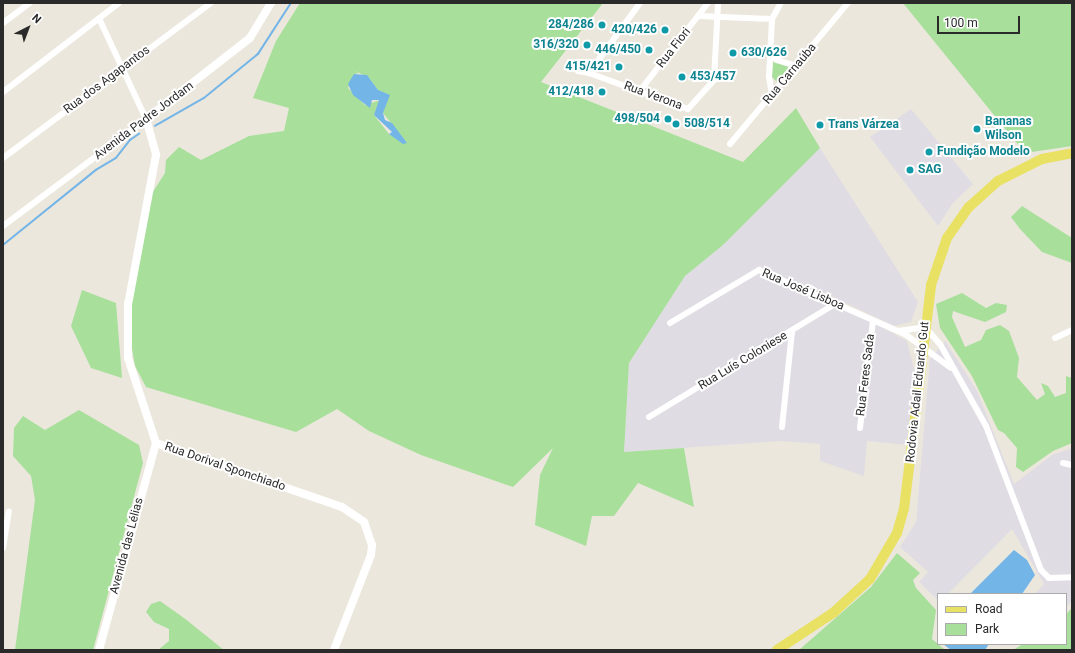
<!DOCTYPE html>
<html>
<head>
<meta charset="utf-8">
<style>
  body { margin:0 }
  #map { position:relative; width:1075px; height:653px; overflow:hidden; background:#ebe7dc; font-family:Roboto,sans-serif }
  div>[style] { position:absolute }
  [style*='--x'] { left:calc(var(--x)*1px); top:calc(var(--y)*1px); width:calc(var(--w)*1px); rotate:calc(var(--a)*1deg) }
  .industrial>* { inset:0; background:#e0dce4 }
  .green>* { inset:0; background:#a7df9b }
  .water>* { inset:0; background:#74b5e8 }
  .stream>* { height:1.5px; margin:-0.75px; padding:0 0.75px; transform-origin:0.75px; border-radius:0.75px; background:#74b5e8 }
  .minor>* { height:6px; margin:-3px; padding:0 3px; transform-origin:3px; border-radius:3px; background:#fff }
  .tertiary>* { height:8px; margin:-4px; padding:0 4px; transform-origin:4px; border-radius:4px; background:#fff }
  .primary>* { height:10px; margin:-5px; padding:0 5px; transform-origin:5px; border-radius:5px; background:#e9e163 }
  .dots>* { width:11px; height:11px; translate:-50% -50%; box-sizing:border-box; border:2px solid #fff; border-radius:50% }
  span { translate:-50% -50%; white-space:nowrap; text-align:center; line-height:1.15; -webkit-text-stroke:4px #fff; paint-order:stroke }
  .culture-label { font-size:12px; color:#0d838f; font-weight:700 }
  .right { translate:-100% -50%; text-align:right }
  .left { translate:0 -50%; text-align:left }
  .street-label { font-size:12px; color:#2a2a2a }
  .frame { position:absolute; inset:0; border:4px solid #2a2a2a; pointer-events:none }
  .legend { position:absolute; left:937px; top:593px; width:130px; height:52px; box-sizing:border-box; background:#fff; border:1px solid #aaa; margin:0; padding:5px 7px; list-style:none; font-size:12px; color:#2a2a2a }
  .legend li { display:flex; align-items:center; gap:8px; height:20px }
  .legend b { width:20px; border:1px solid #aaa }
  .north { position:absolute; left:8px; top:8px; width:40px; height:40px; -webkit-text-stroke:3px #fff; paint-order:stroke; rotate:42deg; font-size:11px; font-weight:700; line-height:16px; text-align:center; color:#2a2a2a }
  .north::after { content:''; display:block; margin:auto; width:14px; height:18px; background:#2a2a2a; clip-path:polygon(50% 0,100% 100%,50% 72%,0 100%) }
  .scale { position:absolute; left:937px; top:16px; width:83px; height:18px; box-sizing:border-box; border:2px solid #2a2a2a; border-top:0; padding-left:5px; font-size:12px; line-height:14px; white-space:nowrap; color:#2a2a2a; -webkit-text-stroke:3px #fff; paint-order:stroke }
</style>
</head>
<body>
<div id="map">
  <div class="industrial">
    <div style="clip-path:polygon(911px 109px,973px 184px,953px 203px,938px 226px,870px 137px)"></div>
    <div style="clip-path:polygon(820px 148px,918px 302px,911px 322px,894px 326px,797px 280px,907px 341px,914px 370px,908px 445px,867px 441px,864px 476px,820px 461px,820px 444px,781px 441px,624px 452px,629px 363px,685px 276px,723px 245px)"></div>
    <div style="clip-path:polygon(945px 341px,977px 391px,1014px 484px,1052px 455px,1072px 448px,1072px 601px,1066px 607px,1066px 594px,1035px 594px,1044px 584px,1012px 529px,948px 594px,938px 594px,938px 600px,919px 582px,928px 572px,900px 547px,916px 522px,930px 359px)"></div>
  </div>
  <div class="green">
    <div style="clip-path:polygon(evenodd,300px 3px,603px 3px,541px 82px,743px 162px,796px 108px,820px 148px,723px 245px,685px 276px,629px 363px,624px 452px,684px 448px,694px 507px,638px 483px,614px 516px,592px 516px,586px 546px,535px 525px,540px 475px,553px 448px,513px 487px,421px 455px,369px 431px,337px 409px,296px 432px,146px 387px,135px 366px,127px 319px,149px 198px,165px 173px,166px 160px,179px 147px,201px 160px,249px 136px,284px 131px,289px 108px,253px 98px,276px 41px,300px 3px,349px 67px,370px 79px,378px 90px,383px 113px,407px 143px,389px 134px,374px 115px,380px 100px,365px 105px,348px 88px,354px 74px,359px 73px,349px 67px)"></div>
    <div style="clip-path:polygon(903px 3px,1072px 3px,1072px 146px,1025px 153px)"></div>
    <div style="clip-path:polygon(773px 62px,789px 67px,777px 82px,772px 77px)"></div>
    <div style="clip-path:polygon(1022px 206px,1072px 238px,1072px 263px,1042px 252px,1020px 229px,1011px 217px)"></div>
    <div style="clip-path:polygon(82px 290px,116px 303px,122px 378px,91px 368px,71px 326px)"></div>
    <div style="clip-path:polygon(962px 293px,986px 308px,996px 303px,1007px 305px,1006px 312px,985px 322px,953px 311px,952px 317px,965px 347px,981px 340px,986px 330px,1000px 325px,1009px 331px,1019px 358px,1017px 377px,1037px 400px,1045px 394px,1041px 383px,1048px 386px,1055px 397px,1066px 393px,1066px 376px,1072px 378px,1072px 443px,1053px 451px,1023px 472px,1016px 467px,1017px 448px,1004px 433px,998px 430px,972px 376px,940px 328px,936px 304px)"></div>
    <div style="clip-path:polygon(79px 410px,139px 445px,143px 463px,93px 650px,15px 650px,35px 500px,31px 476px,13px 456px,14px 428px,23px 416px,45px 430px)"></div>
    <div style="clip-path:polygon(897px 553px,920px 573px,913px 580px,916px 588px,936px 610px,932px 639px,945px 650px,799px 650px,871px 587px)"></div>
    <div style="clip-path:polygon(160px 601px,184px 618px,224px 650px,158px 650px,169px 641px,169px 629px,154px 622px,146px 612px,151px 604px)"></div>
    <div style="clip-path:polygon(1072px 608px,1072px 650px,1013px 650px,1023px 644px,1066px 644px,1066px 614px)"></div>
  </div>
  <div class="water">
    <div style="clip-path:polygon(354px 74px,367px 75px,378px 90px,390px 95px,383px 113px,385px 120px,392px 123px,407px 143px,403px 144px,389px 134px,392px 132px,374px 115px,379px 100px,372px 100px,370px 108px,353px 95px,348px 84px)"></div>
    <div style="clip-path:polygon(1014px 550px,1027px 560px,1035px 575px,1022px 594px,970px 594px)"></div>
    <div style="clip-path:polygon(943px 644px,989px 644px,985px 650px,951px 650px)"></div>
  </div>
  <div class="stream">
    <div style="--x:155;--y:126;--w:56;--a:-29.7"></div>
    <div style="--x:204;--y:98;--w:70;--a:-39.2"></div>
    <div style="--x:258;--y:54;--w:61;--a:-57.1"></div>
    <div style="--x:3;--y:245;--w:119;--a:-38.9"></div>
    <div style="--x:96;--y:170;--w:23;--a:-31"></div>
    <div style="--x:116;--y:158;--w:23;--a:-52"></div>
    <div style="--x:130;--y:140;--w:11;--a:-34"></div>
  </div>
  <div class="minor">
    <div style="--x:640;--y:3;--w:87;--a:126.1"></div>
    <div style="--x:589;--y:73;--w:105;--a:20"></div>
    <div style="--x:688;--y:109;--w:39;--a:-48"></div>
    <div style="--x:714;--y:80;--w:77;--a:-87"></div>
    <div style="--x:698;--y:16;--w:74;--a:2.3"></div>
    <div style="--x:3;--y:23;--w:34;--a:-37"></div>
    <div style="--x:770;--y:53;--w:10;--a:45"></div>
    <div style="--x:777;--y:60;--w:21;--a:17"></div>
    <div style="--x:578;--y:71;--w:11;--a:10"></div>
    <div style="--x:3;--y:92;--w:146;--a:-37.5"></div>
    <div style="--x:639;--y:92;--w:113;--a:-52.2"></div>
    <div style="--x:772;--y:94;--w:17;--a:-100"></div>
    <div style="--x:769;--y:77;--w:58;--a:-87"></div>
    <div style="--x:772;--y:19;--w:18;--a:-61"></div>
    <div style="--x:730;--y:144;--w:184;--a:-50.1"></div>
    <div style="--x:3;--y:158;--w:259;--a:-36.7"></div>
    <div style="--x:3;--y:226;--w:179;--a:-36.8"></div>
    <div style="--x:146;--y:119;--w:111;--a:-115"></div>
    <div style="--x:670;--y:323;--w:104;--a:-30.8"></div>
    <div style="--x:759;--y:270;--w:159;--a:23.7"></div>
    <div style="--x:905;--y:334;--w:57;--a:36.5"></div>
    <div style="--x:898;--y:331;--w:27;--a:-8"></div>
    <div style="--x:925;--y:327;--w:23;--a:49"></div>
    <div style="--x:940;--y:344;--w:94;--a:60.7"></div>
    <div style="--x:986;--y:426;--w:154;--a:69.1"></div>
    <div style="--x:1041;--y:570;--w:11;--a:45"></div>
    <div style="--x:1049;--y:578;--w:23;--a:-2"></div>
    <div style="--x:1055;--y:338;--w:19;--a:-25"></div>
    <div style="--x:649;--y:417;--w:218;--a:-31.3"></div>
    <div style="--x:782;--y:427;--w:96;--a:-84"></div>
    <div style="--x:860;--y:428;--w:108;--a:-83.1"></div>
    <div style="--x:1063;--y:463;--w:9;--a:13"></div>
    <div style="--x:3;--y:548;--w:37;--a:-81"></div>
  </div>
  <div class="tertiary">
    <div style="--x:271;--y:3;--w:41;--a:121"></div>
    <div style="--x:250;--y:38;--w:132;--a:142.1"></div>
    <div style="--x:146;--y:119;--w:37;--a:74"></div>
    <div style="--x:156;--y:155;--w:152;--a:100.6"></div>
    <div style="--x:128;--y:304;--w:54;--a:90"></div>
    <div style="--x:128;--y:358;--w:89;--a:71.8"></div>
    <div style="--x:156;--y:443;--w:197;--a:19"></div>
    <div style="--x:342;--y:507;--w:27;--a:34"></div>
    <div style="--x:364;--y:522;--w:24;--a:71"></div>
    <div style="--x:372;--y:545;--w:10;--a:96"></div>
    <div style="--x:371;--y:555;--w:102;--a:111.3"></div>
    <div style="--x:99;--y:650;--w:215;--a:-74.6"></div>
  </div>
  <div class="primary">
    <div style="--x:777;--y:650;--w:67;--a:-33.5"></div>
    <div style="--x:833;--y:613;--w:50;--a:-42.6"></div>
    <div style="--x:870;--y:579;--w:53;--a:-59.6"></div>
    <div style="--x:897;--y:533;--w:25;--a:-74"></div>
    <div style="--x:904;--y:509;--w:226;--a:-83.1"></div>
    <div style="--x:931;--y:285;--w:50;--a:-71.2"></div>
    <div style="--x:947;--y:238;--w:38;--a:-55"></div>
    <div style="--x:969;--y:207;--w:39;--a:-42"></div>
    <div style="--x:998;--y:181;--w:49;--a:-26.6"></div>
    <div style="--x:1042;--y:159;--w:31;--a:-11"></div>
  </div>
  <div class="dots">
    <div style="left:602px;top:25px;background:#0f9aa8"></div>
    <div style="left:665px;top:30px;background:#0f9aa8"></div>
    <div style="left:587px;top:45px;background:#0f9aa8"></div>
    <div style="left:649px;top:50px;background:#0f9aa8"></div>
    <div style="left:733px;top:53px;background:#0f9aa8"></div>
    <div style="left:619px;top:67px;background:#0f9aa8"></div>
    <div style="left:682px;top:77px;background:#0f9aa8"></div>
    <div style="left:602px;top:92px;background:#0f9aa8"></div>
    <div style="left:668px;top:119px;background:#0f9aa8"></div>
    <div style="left:676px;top:124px;background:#0f9aa8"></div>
    <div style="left:820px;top:125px;background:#0f9aa8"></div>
    <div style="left:977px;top:129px;background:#0f9aa8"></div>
    <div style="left:929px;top:152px;background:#0f9aa8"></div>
    <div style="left:910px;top:170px;background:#0f9aa8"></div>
  </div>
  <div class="culture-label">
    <span class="right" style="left:594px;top:25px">284/286</span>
    <span class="right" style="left:657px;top:30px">420/426</span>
    <span class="right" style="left:579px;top:45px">316/320</span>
    <span class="right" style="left:641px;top:50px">446/450</span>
    <span class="left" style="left:741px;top:53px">630/626</span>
    <span class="right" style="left:611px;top:67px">415/421</span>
    <span class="left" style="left:690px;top:77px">453/457</span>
    <span class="right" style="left:594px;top:92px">412/418</span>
    <span class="right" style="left:660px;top:119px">498/504</span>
    <span class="left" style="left:985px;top:129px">Bananas<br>Wilson</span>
    <span class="left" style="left:684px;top:124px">508/514</span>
    <span class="left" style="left:828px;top:125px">Trans Várzea</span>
    <span class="left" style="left:937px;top:152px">Fundição Modelo</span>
    <span class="left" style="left:918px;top:170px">SAG</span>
  </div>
  <div class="street-label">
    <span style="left:674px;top:48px;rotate:-52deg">Rua Fiori</span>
    <span style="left:790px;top:74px;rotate:-50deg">Rua Carnaúba</span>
    <span style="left:107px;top:80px;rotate:-37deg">Rua dos Agapantos</span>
    <span style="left:653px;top:96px;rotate:20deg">Rua Verona</span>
    <span style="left:144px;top:121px;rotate:-37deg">Avenida Padre Jordam</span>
    <span style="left:803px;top:290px;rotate:23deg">Rua José Lisboa</span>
    <span style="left:743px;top:361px;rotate:-31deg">Rua Luís Coloniese</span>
    <span style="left:866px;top:375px;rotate:-83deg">Rua Feres Sada</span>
    <span style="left:918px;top:392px;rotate:-84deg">Rodovia Adail Eduardo Gut</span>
    <span style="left:225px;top:467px;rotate:19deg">Rua Dorival Sponchiado</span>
    <span style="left:127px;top:546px;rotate:-75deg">Avenida das Lélias</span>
  </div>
  <div class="frame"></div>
  <ul class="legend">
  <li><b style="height:5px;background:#e9e163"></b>Road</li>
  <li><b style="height:11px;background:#a7df9b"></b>Park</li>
  </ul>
  <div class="north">N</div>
  <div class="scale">100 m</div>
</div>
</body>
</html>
